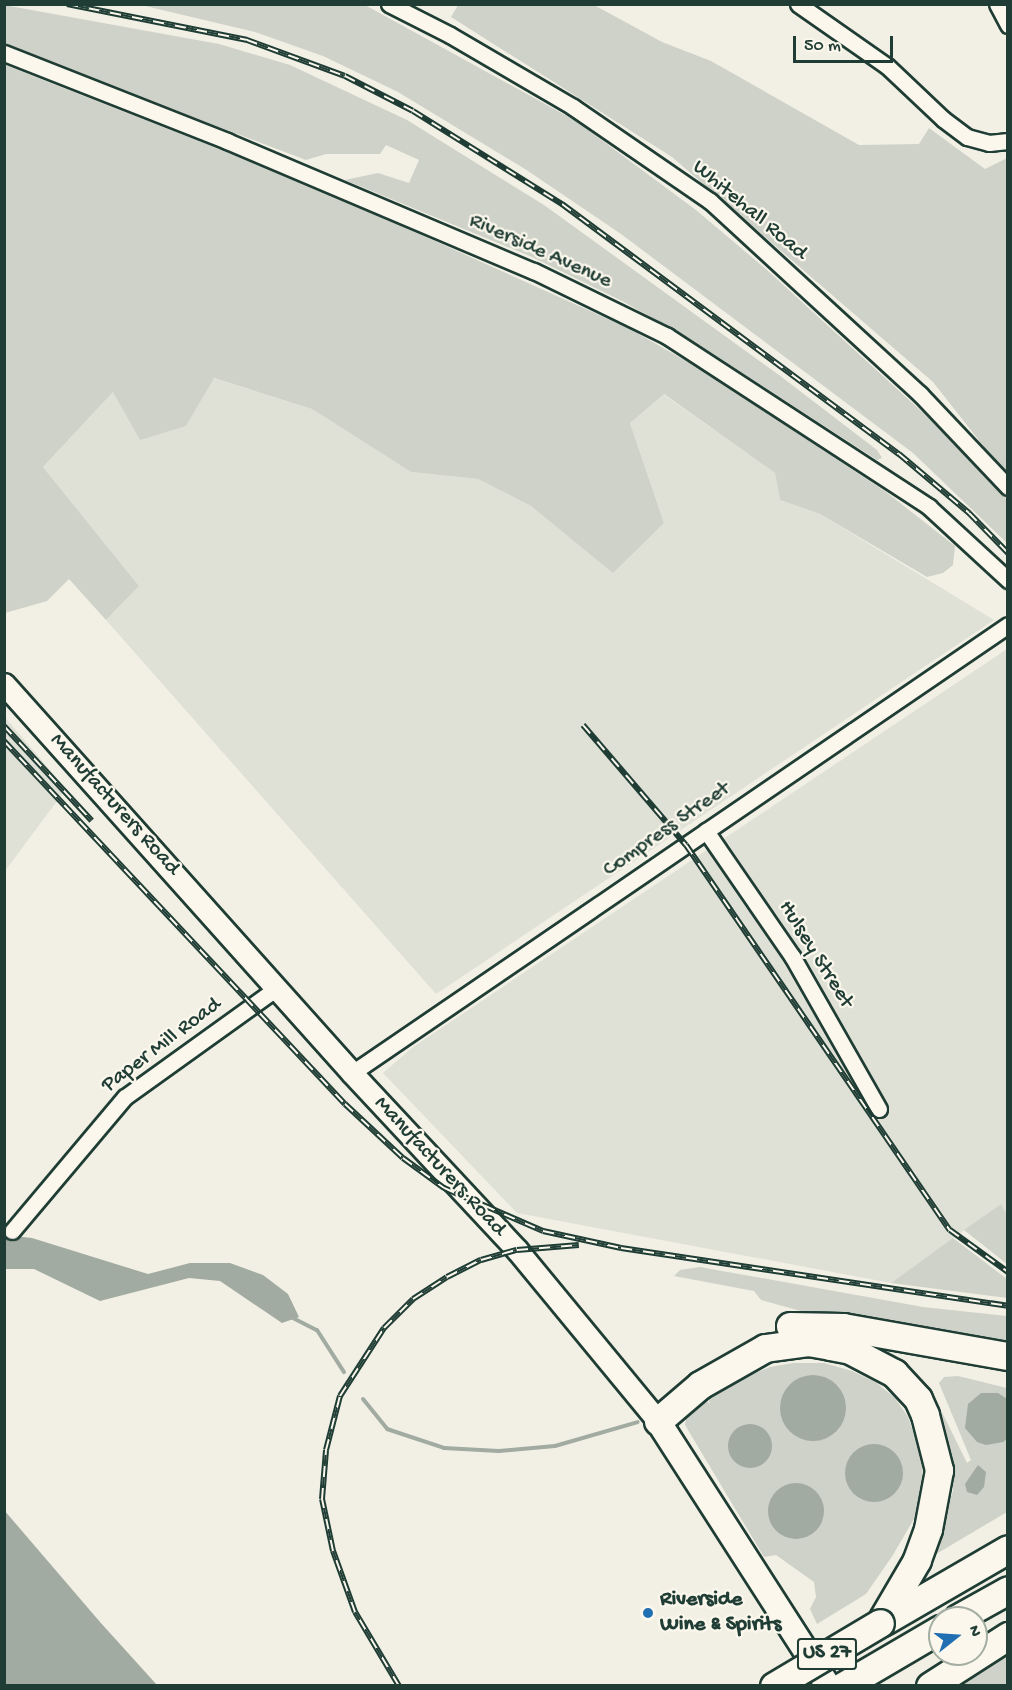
<!DOCTYPE html>
<html>
<head>
<meta charset="utf-8">
<style>
  body { margin:0 }
  #map { position:relative; width:1012px; height:1690px; overflow:hidden; background:#f2f0e5; font-family:"Gochi Hand",sans-serif }
  div>[style] { position:absolute }
  [style*='--x'] { left:calc(var(--x)*1px); top:calc(var(--y)*1px); width:calc(var(--w)*1px); rotate:calc(var(--a)*1deg) }
  .built>* { inset:0; background:#e0e1d6 }
  .green>* { inset:0; background:#cfd2c8 }
  .water>* { inset:0; background:#a2aba1 }
  .round { border-radius:50% }
  .stream>* { height:4px; margin:-2px; padding:0 2px; transform-origin:2px; border-radius:2px; background:#a2aba1 }
  .roads { filter:drop-shadow(2px 0 #1f3d34) drop-shadow(-2px 0 #1f3d34) drop-shadow(0 2px #1f3d34) drop-shadow(0 -2px #1f3d34) }
  .minor>* { height:15px; margin:-7.5px; padding:0 7.5px; transform-origin:7.5px; border-radius:7.5px; background:#fbf7ec }
  .secondary>* { height:21px; margin:-10.5px; padding:0 10.5px; transform-origin:10.5px; border-radius:10.5px; background:#fbf7ec }
  .primary>* { height:24px; margin:-12px; padding:0 12px; transform-origin:12px; border-radius:12px; background:#fbf7ec }
  .motorway>* { height:27px; margin:-13.5px; padding:0 13.5px; transform-origin:13.5px; border-radius:13.5px; background:#fbf7ec }
  .rail>* { height:6px; margin-top:-3px; transform-origin:0; background:repeating-linear-gradient(90deg,#fbf7ec 0 11px,#1f3d34 0 22px); box-sizing:border-box; border-block:2px solid #1f3d34 }
  .bridges { filter:drop-shadow(2px 0 #1f3d34) drop-shadow(-2px 0 #1f3d34) drop-shadow(0 2px #1f3d34) drop-shadow(0 -2px #1f3d34) }
  .motorway-bridge>* { height:27px; margin:-13.5px; padding:0 13.5px; transform-origin:13.5px; border-radius:13.5px; background:#fbf7ec }
  .dots>* { width:16px; height:16px; translate:-50% -50%; box-sizing:border-box; border:3px solid #fbf7ec; border-radius:50% }
  span { translate:-50% -50%; white-space:nowrap; text-align:center; line-height:1.15; -webkit-text-stroke:4.5px #fbf7ec; paint-order:stroke }
  .shield-label span { padding:2px 4px; background:#fbf7ec; border:2px solid; border-radius:4px; -webkit-text-stroke-width:0 }
  .shield-label { font-size:21px; color:#1f3d34; font-weight:700 }
  .street-label { font-size:22px; color:#1f3d34 }
  .poi-label { font-size:22px; color:#1f3d34; font-weight:700 }
  .left { translate:0 -50%; text-align:left }
  .frame { position:absolute; inset:0; border:6px solid #1f3d34; pointer-events:none }
  .north { position:absolute; left:928px; top:1606px; width:60px; height:60px; box-sizing:border-box; background:#fbf7ec; border:2px solid #a3ada2; border-radius:50%; rotate:73deg; font-size:16px; font-weight:700; line-height:24px; text-align:center; color:#1f3d34 }
  .north::after { content:''; display:block; margin:auto; width:21px; height:27px; background:#1f6fb2; clip-path:polygon(50% 0,100% 100%,50% 72%,0 100%) }
  .scale { position:absolute; left:793px; top:36px; width:100px; height:27px; box-sizing:border-box; border:3px solid #1f3d34; border-top:0; padding-left:8px; font-size:18px; line-height:21px; white-space:nowrap; color:#1f3d34; -webkit-text-stroke:4px #fbf7ec; paint-order:stroke }
</style>
</head>
<body>
<div id="map">
  <div class="built">
    <div style="clip-path:polygon(213px 378px,312px 409px,411px 472px,478px 479px,531px 506px,613px 572px,664px 523px,630px 423px,663px 394px,775px 473px,780px 500px,820px 514px,994px 620px,436px 994px,106px 620px,139px 586px,43px 467px,113px 392px,186px 426px)"></div>
    <div style="clip-path:polygon(1007px 649px,1007px 1215px,1001px 1204px,891px 1283px,517px 1213px,383px 1073px,413px 1047px)"></div>
    <div style="clip-path:polygon(4px 716px,66px 789px,5px 871px,4px 871px)"></div>
  </div>
  <div class="green">
    <div style="clip-path:polygon(4px 5px,219px 44px,290px 65px,407px 120px,544px 205px,779px 375px,877px 450px,882px 458px,877px 460px,701px 346px,624px 302px,532px 257px,345px 180px,378px 173px,409px 183px,419px 160px,386px 145px,380px 154px,326px 154px,306px 160px,5px 46px)"></div>
    <div style="clip-path:polygon(141px 5px,365px 5px,576px 121px,696px 210px,767px 270px,966px 452px,1007px 500px,1007px 543px,913px 453px,621px 234px,525px 169px,398px 92px,323px 56px,255px 32px)"></div>
    <div style="clip-path:polygon(458px 5px,594px 5px,662px 42px,711px 61px,859px 145px,919px 144px,929px 128px,985px 169px,1007px 158px,1007px 476px,933px 382px,672px 157px,451px 17px)"></div>
    <div style="clip-path:polygon(5px 65px,306px 183px,628px 328px,702px 370px,886px 492px,955px 546px,953px 565px,943px 573px,927px 577px,820px 514px,780px 500px,775px 473px,664px 394px,630px 423px,664px 523px,613px 573px,531px 506px,478px 479px,411px 472px,312px 409px,214px 378px,186px 426px,140px 440px,113px 392px,43px 467px,139px 586px,106px 620px,69px 579px,47px 601px,5px 613px)"></div>
    <div style="clip-path:polygon(1001px 1204px,1007px 1215px,1007px 1264px,964px 1230px)"></div>
    <div style="clip-path:polygon(953px 1238px,1007px 1279px,1007px 1298px,891px 1283px)"></div>
    <div style="clip-path:polygon(700px 1267px,923px 1307px,1007px 1316px,1007px 1344px,808px 1313px,761px 1300px,754px 1291px,674px 1276px,680px 1270px)"></div>
    <div style="clip-path:polygon(793px 1363px,824px 1363px,852px 1371px,877px 1383px,895px 1398px,908px 1417px,923px 1460px,921px 1498px,915px 1517px,893px 1555px,866px 1594px,817px 1624px,810px 1609px,816px 1597px,814px 1582px,776px 1555px,764px 1557px,685px 1425px,686px 1418px,692px 1414px,688px 1409px,703px 1397px,710px 1404px,706px 1393px,770px 1367px)"></div>
    <div style="clip-path:polygon(958px 1376px,1007px 1388px,1007px 1512px,931px 1557px,953px 1491px,950px 1455px,936px 1411px,918px 1379px,933px 1394px,967px 1463px,971px 1460px,939px 1383px,944px 1377px)"></div>
    <div style="clip-path:polygon(1007px 1652px,1007px 1685px,954px 1685px)"></div>
  </div>
  <div class="water">
    <div style="clip-path:polygon(5px 1235px,32px 1238px,148px 1274px,190px 1263px,230px 1263px,263px 1275px,288px 1294px,299px 1317px,282px 1323px,220px 1281px,189px 1278px,100px 1301px,34px 1269px,5px 1269px)"></div>
    <div class="round" style="left:780px;top:1375px;width:66px;height:66px"></div>
    <div style="clip-path:polygon(981px 1393px,998px 1393px,1007px 1399px,1007px 1439px,1003px 1442px,986px 1445px,977px 1442px,965px 1428px,968px 1404px)"></div>
    <div class="round" style="left:728px;top:1424px;width:44px;height:44px"></div>
    <div class="round" style="left:845px;top:1444px;width:58px;height:58px"></div>
    <div style="clip-path:polygon(978px 1465px,986px 1472px,984px 1487px,977px 1495px,967px 1492px,965px 1484px)"></div>
    <div class="round" style="left:768px;top:1483px;width:56px;height:56px"></div>
    <div style="clip-path:polygon(4px 1510px,100px 1622px,157px 1685px,5px 1685px)"></div>
  </div>
  <div class="stream">
    <div style="--x:291;--y:1317;--w:29;--a:27"></div>
    <div style="--x:317;--y:1330;--w:50;--a:57.3"></div>
    <div style="--x:363;--y:1399;--w:38;--a:51"></div>
    <div style="--x:387;--y:1429;--w:60;--a:18.4"></div>
    <div style="--x:444;--y:1448;--w:55;--a:3.1"></div>
    <div style="--x:499;--y:1451;--w:56;--a:-5.1"></div>
    <div style="--x:555;--y:1446;--w:86;--a:-16.1"></div>
  </div>
  <div class="roads">
    <div class="minor">
      <div style="--x:389;--y:4;--w:68;--a:26.9"></div>
      <div style="--x:450;--y:35;--w:143;--a:30.3"></div>
      <div style="--x:573;--y:107;--w:166;--a:34.5"></div>
      <div style="--x:710;--y:201;--w:285;--a:42.6"></div>
      <div style="--x:920;--y:394;--w:128;--a:46.6"></div>
      <div style="--x:798;--y:4;--w:108;--a:34.9"></div>
      <div style="--x:887;--y:66;--w:77;--a:43.4"></div>
      <div style="--x:943;--y:119;--w:30;--a:37"></div>
      <div style="--x:967;--y:137;--w:23;--a:15"></div>
      <div style="--x:989;--y:143;--w:19;--a:-6"></div>
      <div style="--x:997;--y:4;--w:24;--a:62"></div>
      <div style="--x:4;--y:53;--w:240;--a:21.5"></div>
      <div style="--x:227;--y:141;--w:333;--a:23"></div>
      <div style="--x:534;--y:271;--w:148;--a:26"></div>
      <div style="--x:667;--y:336;--w:313;--a:33.1"></div>
      <div style="--x:929;--y:507;--w:108;--a:42.7"></div>
      <div style="--x:706;--y:831;--w:152;--a:55.5"></div>
      <div style="--x:792;--y:956;--w:176;--a:60.4"></div>
      <div style="--x:352;--y:1073;--w:794;--a:-34.33"></div>
      <div style="--x:12;--y:1231;--w:175;--a:-49.9"></div>
      <div style="--x:125;--y:1097;--w:188;--a:-35.7"></div>
    </div>
    <div class="secondary">
      <div style="--x:4;--y:684;--w:522;--a:48.18"></div>
      <div style="--x:352;--y:1073;--w:242;--a:47"></div>
      <div style="--x:517;--y:1250;--w:222;--a:50.5"></div>
    </div>
    <div class="primary">
      <div style="--x:658;--y:1421;--w:315;--a:57.3"></div>
    </div>
    <div class="motorway">
      <div style="--x:790;--y:1326;--w:53;--a:1.1"></div>
      <div style="--x:843;--y:1327;--w:168;--a:10"></div>
      <div style="--x:658;--y:1421;--w:55;--a:-40.6"></div>
      <div style="--x:700;--y:1385;--w:75;--a:-29.6"></div>
      <div style="--x:765;--y:1348;--w:43;--a:-7.9"></div>
      <div style="--x:808;--y:1342;--w:22;--a:10"></div>
      <div style="--x:830;--y:1346;--w:20;--a:11"></div>
      <div style="--x:850;--y:1350;--w:50;--a:27.6"></div>
      <div style="--x:894;--y:1373;--w:35;--a:47"></div>
      <div style="--x:918;--y:1399;--w:17;--a:66"></div>
      <div style="--x:925;--y:1415;--w:57;--a:75.7"></div>
      <div style="--x:939;--y:1470;--w:60;--a:100.6"></div>
      <div style="--x:928;--y:1529;--w:33;--a:110"></div>
      <div style="--x:917;--y:1560;--w:73;--a:120.4"></div>
      <div style="--x:958;--y:1618;--w:57;--a:-29.2"></div>
      <div style="--x:884;--y:1621;--w:143;--a:-30.1"></div>
      <div style="--x:843;--y:1686;--w:113;--a:-30.4"></div>
      <div style="--x:930;--y:1686;--w:93;--a:-32.7"></div>
    </div>
  </div>
  <div class="rail">
    <div style="--x:67;--y:4;--w:184;--a:11.3"></div>
    <div style="--x:247;--y:40;--w:104;--a:20.2"></div>
    <div style="--x:345;--y:76;--w:76;--a:27.2"></div>
    <div style="--x:413;--y:111;--w:176;--a:32"></div>
    <div style="--x:562;--y:204;--w:420;--a:36.6"></div>
    <div style="--x:899;--y:454;--w:92;--a:40.1"></div>
    <div style="--x:969;--y:513;--w:56;--a:45.7"></div>
    <div style="--x:583;--y:725;--w:158;--a:49.4"></div>
    <div style="--x:686;--y:845;--w:467;--a:55.6"></div>
    <div style="--x:950;--y:1230;--w:72;--a:35.9"></div>
    <div style="--x:4;--y:726;--w:129;--a:47.2"></div>
    <div style="--x:4;--y:741;--w:498;--a:46.8"></div>
    <div style="--x:345;--y:1104;--w:79;--a:43"></div>
    <div style="--x:403;--y:1158;--w:51;--a:36.2"></div>
    <div style="--x:444;--y:1188;--w:108;--a:23.5"></div>
    <div style="--x:543;--y:1231;--w:80;--a:12.3"></div>
    <div style="--x:621;--y:1248;--w:391;--a:8.5"></div>
    <div style="--x:399;--y:1686;--w:86;--a:-120.7"></div>
    <div style="--x:355;--y:1612;--w:65;--a:-109.8"></div>
    <div style="--x:333;--y:1551;--w:53;--a:-101.9"></div>
    <div style="--x:322;--y:1499;--w:49;--a:-85.3"></div>
    <div style="--x:326;--y:1450;--w:56;--a:-75.5"></div>
    <div style="--x:340;--y:1396;--w:81;--a:-57.1"></div>
    <div style="--x:384;--y:1328;--w:41;--a:-45"></div>
    <div style="--x:413;--y:1299;--w:40;--a:-32.9"></div>
    <div style="--x:447;--y:1277;--w:38;--a:-27"></div>
    <div style="--x:481;--y:1260;--w:37;--a:-16"></div>
    <div style="--x:517;--y:1250;--w:62;--a:-4.6"></div>
  </div>
  <div class="bridges">
    <div class="motorway-bridge">
      <div style="--x:774;--y:1686;--w:123;--a:-30.7"></div>
    </div>
  </div>
  <div class="dots">
    <div style="left:648px;top:1613px;background:#1f6fb2"></div>
  </div>
  <div class="shield-label">
    <span style="left:827px;top:1654px">US 27</span>
  </div>
  <div class="street-label">
    <span style="left:749px;top:211px;rotate:40deg">Whitehall Road</span>
    <span style="left:540px;top:252px;rotate:24deg">Riverside Avenue</span>
    <span style="left:114px;top:805px;rotate:48deg">Manufacturers Road</span>
    <span style="left:667px;top:830px;rotate:-35deg">Compress Street</span>
    <span style="left:815px;top:955px;rotate:58deg">Hulsey Street</span>
    <span style="left:162px;top:1046px;rotate:-37deg">Paper Mill Road</span>
    <span style="left:439px;top:1167px;rotate:47deg">Manufacturers Road</span>
  </div>
  <div class="poi-label">
    <span class="left" style="left:660px;top:1613px">Riverside<br>Wine &amp; Spirits</span>
  </div>
  <div class="frame"></div>
  <div class="north">N</div>
  <div class="scale">50 m</div>
</div>
</body>
</html>
